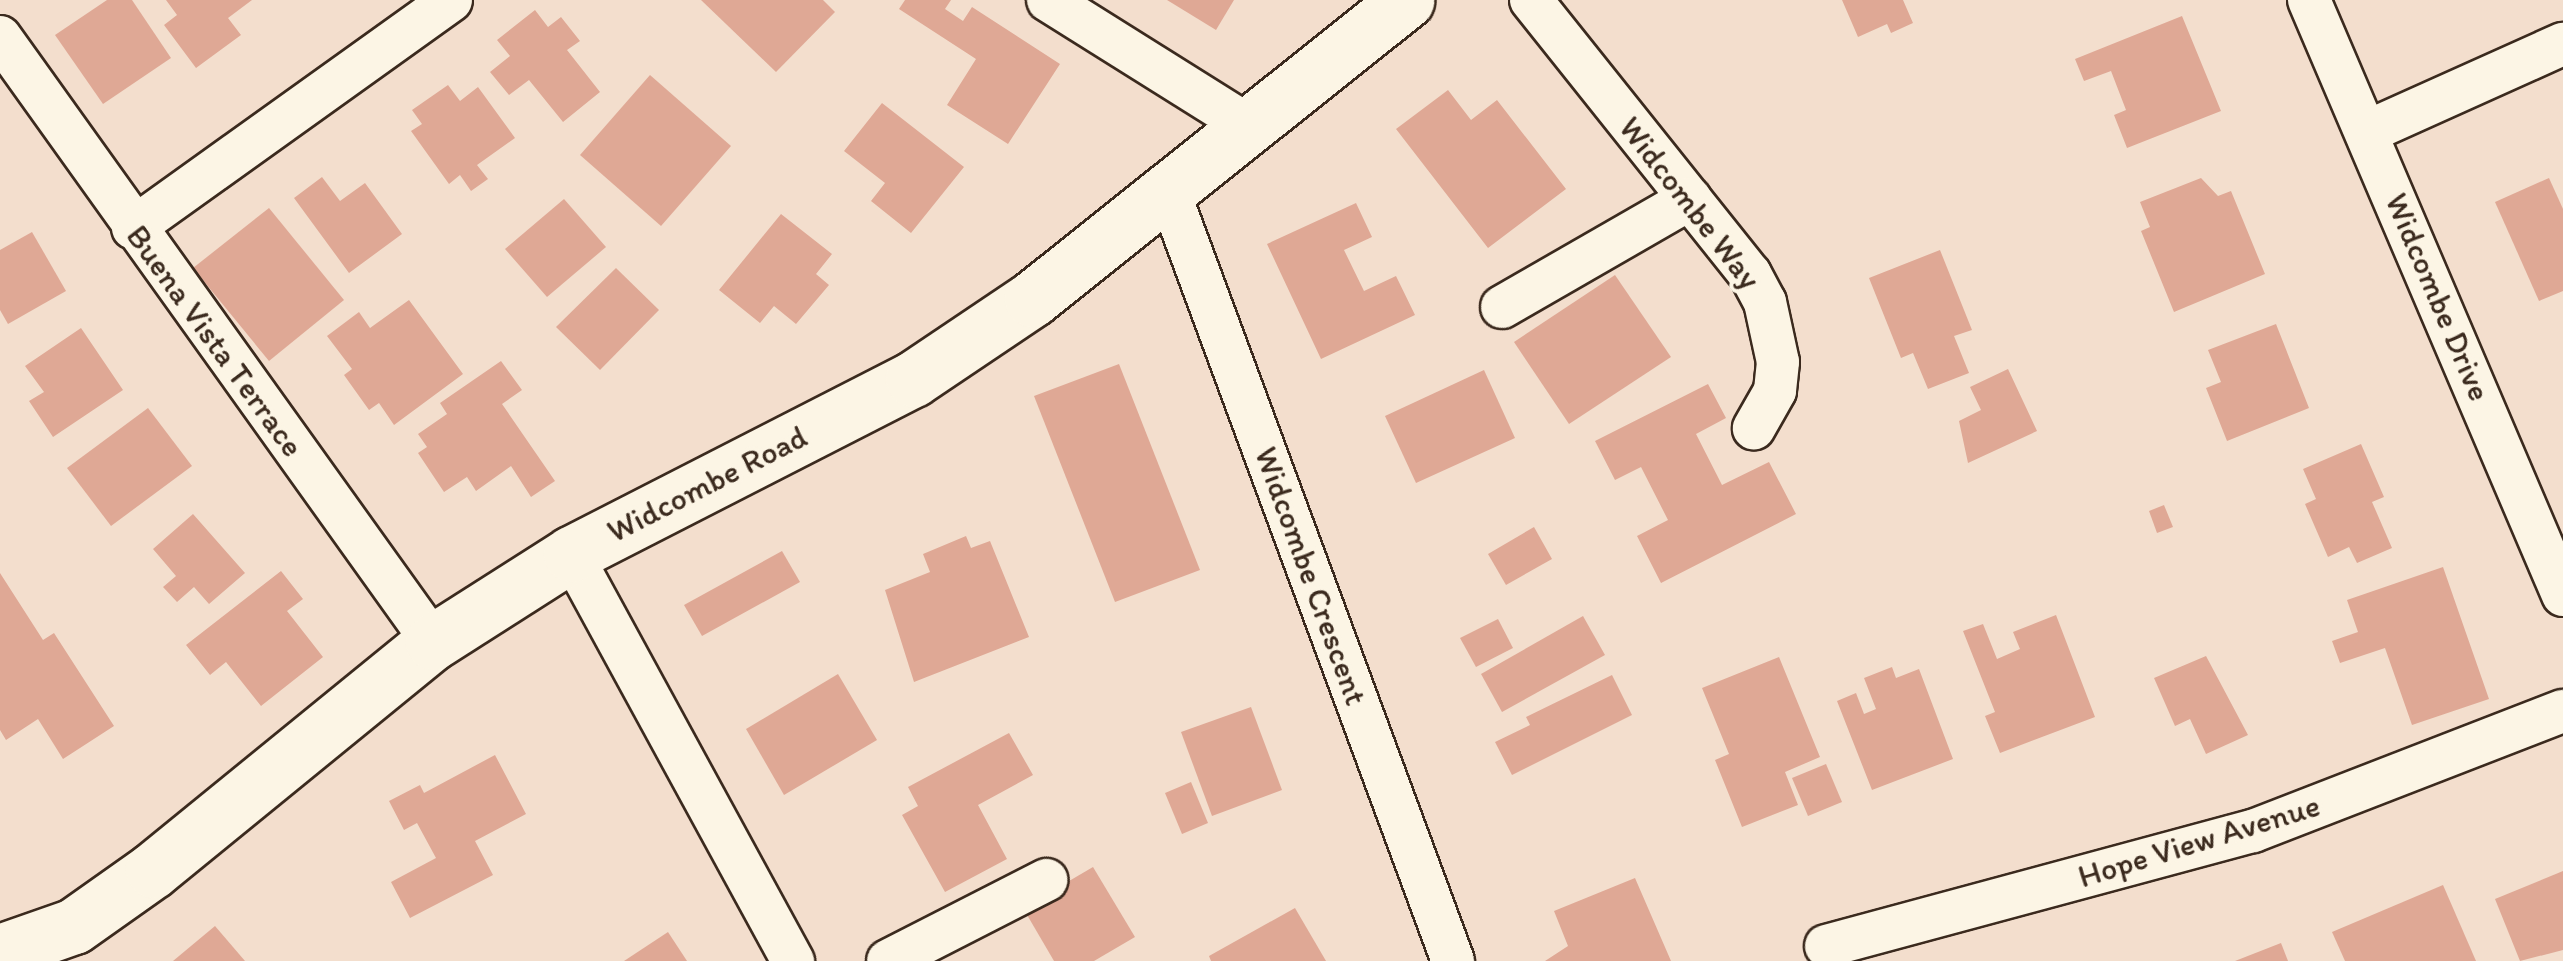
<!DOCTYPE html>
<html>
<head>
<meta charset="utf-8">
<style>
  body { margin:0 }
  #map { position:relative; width:2563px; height:961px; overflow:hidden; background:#f3decd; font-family:Itim,sans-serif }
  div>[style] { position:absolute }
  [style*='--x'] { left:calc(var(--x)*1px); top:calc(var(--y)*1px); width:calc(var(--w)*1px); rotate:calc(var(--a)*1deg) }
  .building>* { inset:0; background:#dfa895 }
  .roads { filter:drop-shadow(2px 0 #3b2a1e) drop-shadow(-2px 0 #3b2a1e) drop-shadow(0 2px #3b2a1e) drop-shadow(0 -2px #3b2a1e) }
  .street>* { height:42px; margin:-21px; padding:0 21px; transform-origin:21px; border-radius:21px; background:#fcf5e5 }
  .secondary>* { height:55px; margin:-27.5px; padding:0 27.5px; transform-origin:27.5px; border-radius:27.5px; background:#fcf5e5 }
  span { translate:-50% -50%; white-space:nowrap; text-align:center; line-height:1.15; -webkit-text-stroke:8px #fcf5e5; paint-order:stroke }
  .street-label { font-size:32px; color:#3b2a1e }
</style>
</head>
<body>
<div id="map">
  <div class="building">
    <div style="clip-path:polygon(107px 0,132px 0,171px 58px,103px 104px,55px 35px)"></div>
    <div style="clip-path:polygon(166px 0,252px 0,228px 18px,241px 35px,196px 68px,164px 25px,177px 15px)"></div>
    <div style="clip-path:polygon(701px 0,823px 0,835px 12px,776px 72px)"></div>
    <div style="clip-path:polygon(905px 0,951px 0,945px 9px,963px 21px,972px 7px,1060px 64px,1008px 144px,947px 105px,976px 59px,899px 9px)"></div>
    <div style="clip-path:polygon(1167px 0,1234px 0,1216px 30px)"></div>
    <div style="clip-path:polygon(1842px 0,1903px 0,1913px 23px,1891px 33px,1887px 24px,1858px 37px)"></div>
    <div style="clip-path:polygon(535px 10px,548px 27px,561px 17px,580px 41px,567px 50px,600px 92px,563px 122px,529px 80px,509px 95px,490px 72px,510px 56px,497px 40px)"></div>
    <div style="clip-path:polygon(2182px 16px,2221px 111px,2127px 148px,2114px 115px,2126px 110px,2111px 71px,2084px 81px,2075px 59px)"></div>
    <div style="clip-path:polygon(650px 75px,731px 146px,661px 226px,580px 155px)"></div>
    <div style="clip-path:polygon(448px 85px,460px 101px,478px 87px,515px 138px,477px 165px,488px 179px,471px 191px,460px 175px,449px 184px,411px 131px,422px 124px,412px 110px)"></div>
    <div style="clip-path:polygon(1448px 90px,1471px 120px,1497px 100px,1566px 189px,1488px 248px,1396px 129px)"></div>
    <div style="clip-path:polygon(882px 103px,964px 167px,911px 233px,871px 201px,885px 183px,844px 151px)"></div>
    <div style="clip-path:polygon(322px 177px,340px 201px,365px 183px,402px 234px,349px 273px,294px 198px)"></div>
    <div style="clip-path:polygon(2201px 178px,2218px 196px,2231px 191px,2265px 274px,2174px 312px,2141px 231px,2150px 227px,2140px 202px)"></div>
    <div style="clip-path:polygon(2549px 178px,2563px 209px,2563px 291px,2539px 301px,2495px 202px)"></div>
    <div style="clip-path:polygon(564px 199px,606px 247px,547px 297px,505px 249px)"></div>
    <div style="clip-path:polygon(1356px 203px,1372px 237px,1344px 250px,1364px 291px,1396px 276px,1415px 315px,1321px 359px,1267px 244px)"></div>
    <div style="clip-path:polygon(269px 208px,344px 300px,269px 361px,193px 268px)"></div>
    <div style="clip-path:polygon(781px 214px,832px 254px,816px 274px,829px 285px,796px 324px,774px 306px,760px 323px,719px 290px)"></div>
    <div style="clip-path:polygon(32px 232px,66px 291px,8px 324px,0 310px,0 250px)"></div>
    <div style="clip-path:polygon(1940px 250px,1972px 330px,1954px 336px,1969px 373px,1928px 389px,1913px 353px,1901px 358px,1869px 278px)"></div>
    <div style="clip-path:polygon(616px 268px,659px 310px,600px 370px,556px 327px)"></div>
    <div style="clip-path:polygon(1615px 275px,1671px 357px,1569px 424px,1514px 342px)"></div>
    <div style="clip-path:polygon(409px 300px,463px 374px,394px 425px,379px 403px,369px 410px,344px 375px,352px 369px,327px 336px,359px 312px,370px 328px)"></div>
    <div style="clip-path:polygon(2276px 324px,2309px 408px,2227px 441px,2206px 388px,2221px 382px,2208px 350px)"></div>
    <div style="clip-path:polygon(81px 328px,123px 390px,53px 437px,29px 401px,44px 392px,25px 366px)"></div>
    <div style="clip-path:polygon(501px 361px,522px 390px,502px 404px,555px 481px,531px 497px,511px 466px,476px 491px,467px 477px,444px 492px,418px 453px,427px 447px,418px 434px,447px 414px,440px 403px)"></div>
    <div style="clip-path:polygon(1119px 364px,1200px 570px,1115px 602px,1034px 396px)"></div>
    <div style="clip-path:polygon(2008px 369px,2037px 431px,1968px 463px,1959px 421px,1981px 410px,1970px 387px)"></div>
    <div style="clip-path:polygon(1484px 370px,1515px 438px,1416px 483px,1385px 416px)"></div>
    <div style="clip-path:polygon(1708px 384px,1726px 418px,1696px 434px,1722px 485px,1769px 462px,1796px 514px,1661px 583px,1637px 536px,1668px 520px,1641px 467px,1615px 480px,1595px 441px)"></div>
    <div style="clip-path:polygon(148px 408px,192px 466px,111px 526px,67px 468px)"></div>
    <div style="clip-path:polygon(2361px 444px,2384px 497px,2372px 502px,2392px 548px,2357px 563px,2349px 547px,2328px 557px,2305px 504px,2316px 499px,2303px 469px)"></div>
    <div style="clip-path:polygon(2164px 505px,2173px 527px,2157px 533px,2149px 511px)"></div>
    <div style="clip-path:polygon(193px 514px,245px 573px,209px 604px,194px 587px,177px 602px,163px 587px,176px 576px,153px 549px)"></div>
    <div style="clip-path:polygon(1534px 527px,1552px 559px,1506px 585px,1488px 554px)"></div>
    <div style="clip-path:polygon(966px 536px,971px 548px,990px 541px,1029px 637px,914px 682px,885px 590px,930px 572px,923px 554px)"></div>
    <div style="clip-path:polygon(782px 551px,800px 582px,702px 636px,684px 605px)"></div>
    <div style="clip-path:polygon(2443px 567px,2489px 699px,2412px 725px,2385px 648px,2340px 663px,2332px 641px,2358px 632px,2347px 600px)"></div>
    <div style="clip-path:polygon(281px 571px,303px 599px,287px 611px,323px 657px,261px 706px,226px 662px,210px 675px,186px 645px)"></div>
    <div style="clip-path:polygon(0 573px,43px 640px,54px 633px,114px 726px,63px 759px,38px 719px,6px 740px,0 730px)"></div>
    <div style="clip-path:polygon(2056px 615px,2095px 717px,2000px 753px,1985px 716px,1995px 712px,1963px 631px,1983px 624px,1997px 659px,2020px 649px,2013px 632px)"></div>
    <div style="clip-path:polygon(1583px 616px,1605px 655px,1502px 712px,1481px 674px)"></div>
    <div style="clip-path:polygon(1498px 619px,1513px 648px,1476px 667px,1460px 638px)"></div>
    <div style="clip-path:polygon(2206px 656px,2248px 735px,2206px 754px,2190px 719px,2175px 726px,2154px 678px)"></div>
    <div style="clip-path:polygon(1779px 657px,1820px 757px,1785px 772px,1798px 805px,1742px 827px,1715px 760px,1729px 754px,1702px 688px)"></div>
    <div style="clip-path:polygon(1892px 667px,1896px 678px,1919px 669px,1953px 759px,1872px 790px,1837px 701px,1856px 693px,1864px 714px,1876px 709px,1864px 678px)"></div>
    <div style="clip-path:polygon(838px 674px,877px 740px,784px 795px,746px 729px)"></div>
    <div style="clip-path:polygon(1612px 675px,1632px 715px,1512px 775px,1495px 742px,1530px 725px,1526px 717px)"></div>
    <div style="clip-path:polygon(1251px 707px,1282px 790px,1212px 816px,1181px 732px)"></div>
    <div style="clip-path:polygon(1009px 733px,1033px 775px,978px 805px,1007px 859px,945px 892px,902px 815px,918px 806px,908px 787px)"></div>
    <div style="clip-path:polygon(495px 755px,526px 814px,475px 841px,493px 875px,410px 918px,391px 882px,436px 858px,417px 823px,404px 830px,389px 801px,420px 785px,424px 793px)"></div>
    <div style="clip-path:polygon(1826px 764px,1842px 802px,1808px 816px,1792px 778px)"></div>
    <div style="clip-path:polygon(1191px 782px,1208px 823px,1182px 834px,1165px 793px)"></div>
    <div style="clip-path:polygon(1093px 867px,1135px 937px,1094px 961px,1054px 961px,1023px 908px)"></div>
    <div style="clip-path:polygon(2563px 871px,2563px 950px,2520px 961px,2495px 899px)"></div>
    <div style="clip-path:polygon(1635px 878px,1671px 961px,1545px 961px,1568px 946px,1554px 911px)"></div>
    <div style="clip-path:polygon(2443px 885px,2476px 961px,2345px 961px,2332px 932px)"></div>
    <div style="clip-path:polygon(1295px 908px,1326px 961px,1211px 961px,1209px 956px)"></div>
    <div style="clip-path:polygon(215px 926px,245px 961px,173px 961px)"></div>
    <div style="clip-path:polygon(668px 932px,687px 961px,624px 961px)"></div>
    <div style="clip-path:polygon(2281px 943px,2288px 961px,2235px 961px)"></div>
  </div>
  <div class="roads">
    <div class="street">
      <div style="--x:1048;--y:0;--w:235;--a:32.1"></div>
      <div style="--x:1531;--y:0;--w:351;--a:51.4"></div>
      <div style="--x:1750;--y:274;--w:32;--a:62"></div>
      <div style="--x:1765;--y:302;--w:61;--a:77.8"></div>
      <div style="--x:1778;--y:362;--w:29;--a:96"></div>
      <div style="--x:1775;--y:391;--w:43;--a:119.6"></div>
      <div style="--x:2309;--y:0;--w:647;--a:66.88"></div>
      <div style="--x:0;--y:37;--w:744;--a:54.41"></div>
      <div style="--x:2369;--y:131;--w:213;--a:-24.2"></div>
      <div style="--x:1168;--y:190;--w:822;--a:69.71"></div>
      <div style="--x:133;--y:228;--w:391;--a:-35.6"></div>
      <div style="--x:1502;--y:307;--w:217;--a:-29.9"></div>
      <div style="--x:571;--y:554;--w:464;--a:61.4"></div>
      <div style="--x:1826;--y:946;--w:442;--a:-15.1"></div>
      <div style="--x:2253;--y:831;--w:332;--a:-21.2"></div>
      <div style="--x:888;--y:961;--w:178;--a:-27.1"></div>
    </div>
    <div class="secondary">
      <div style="--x:0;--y:952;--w:78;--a:-19.4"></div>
      <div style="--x:74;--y:926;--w:97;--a:-35.3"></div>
      <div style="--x:153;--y:870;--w:361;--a:-39.2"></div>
      <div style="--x:433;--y:642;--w:164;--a:-32.5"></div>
      <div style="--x:571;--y:554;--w:384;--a:-27.1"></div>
      <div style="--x:913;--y:379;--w:143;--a:-33.9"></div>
      <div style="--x:1032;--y:299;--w:479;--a:-38.6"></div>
    </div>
  </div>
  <div class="street-label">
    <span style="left:1690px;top:203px;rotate:52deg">Widcombe Way</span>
    <span style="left:2438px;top:297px;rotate:67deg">Widcombe Drive</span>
    <span style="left:215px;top:341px;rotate:54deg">Buena Vista Terrace</span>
    <span style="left:707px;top:484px;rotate:-27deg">Widcombe Road</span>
    <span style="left:1311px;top:576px;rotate:70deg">Widcombe Crescent</span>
    <span style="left:2199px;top:841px;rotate:-17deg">Hope View Avenue</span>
  </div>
</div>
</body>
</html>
